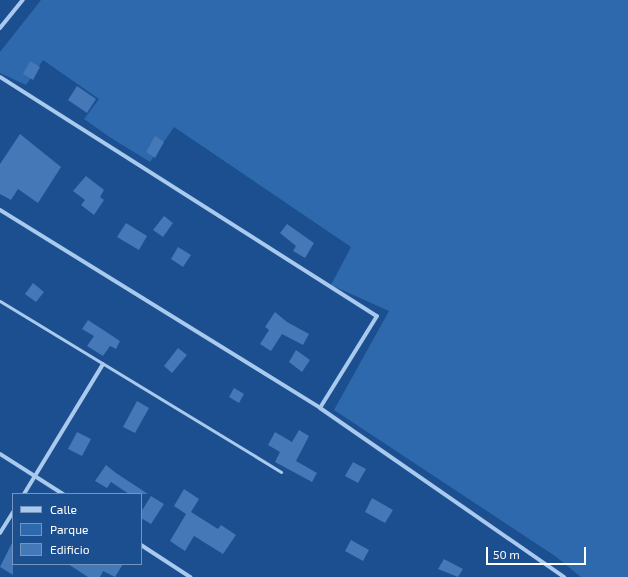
<!DOCTYPE html>
<html>
<head>
<meta charset="utf-8">
<style>
  body { margin:0 }
  #map { position:relative; width:628px; height:577px; overflow:hidden; background:#1b4f8f; font-family:"Exo 2",sans-serif }
  div>[style] { position:absolute }
  [style*='--x'] { left:calc(var(--x)*1px); top:calc(var(--y)*1px); width:calc(var(--w)*1px); rotate:calc(var(--a)*1deg) }
  .green>* { inset:0; background:#2e69ad }
  .building>* { inset:0; background:#4478b7 }
  .lane>* { height:3px; margin:-1.5px; padding:0 1.5px; transform-origin:1.5px; border-radius:1.5px; background:#a9c9ee }
  .street>* { height:4px; margin:-2px; padding:0 2px; transform-origin:2px; border-radius:2px; background:#a9c9ee }
  span { translate:-50% -50%; white-space:nowrap; text-align:center; line-height:1.15; -webkit-text-stroke:3.5px #1b4f8f; paint-order:stroke }
  .legend { position:absolute; left:12px; top:493px; width:130px; height:72px; box-sizing:border-box; background:#1b4f8f; border:1px solid #7695bc; margin:0; padding:5px 7px; list-style:none; font-size:12px; color:#fff }
  .legend li { display:flex; align-items:center; gap:8px; height:20px }
  .legend b { width:20px; border:1px solid #7695bc }
  .scale { position:absolute; left:486px; top:547px; width:100px; height:18px; box-sizing:border-box; border:2px solid #fff; border-top:0; padding-left:5px; font-size:12px; line-height:14px; white-space:nowrap; color:#fff; -webkit-text-stroke:3px #1b4f8f; paint-order:stroke }
</style>
</head>
<body>
<div id="map">
  <div class="green">
    <div style="clip-path:polygon(41px 0,628px 0,628px 577px,581px 577px,555px 556px,334px 410px,389px 311px,331px 285px,351px 247px,174px 127px,150px 162px,111px 138px,84px 119px,99px 99px,43px 60px,26px 85px,0 73px,0 52px)"></div>
  </div>
  <div class="building">
    <div style="clip-path:polygon(30px 61px,40px 67px,33px 80px,23px 74px)"></div>
    <div style="clip-path:polygon(77px 86px,96px 99px,87px 113px,68px 100px)"></div>
    <div style="clip-path:polygon(20px 134px,61px 167px,38px 203px,18px 189px,11px 200px,0 194px,0 164px)"></div>
    <div style="clip-path:polygon(155px 136px,164px 142px,155px 158px,146px 152px)"></div>
    <div style="clip-path:polygon(86px 176px,104px 190px,100px 197px,104px 200px,94px 215px,81px 205px,85px 200px,73px 191px)"></div>
    <div style="clip-path:polygon(164px 216px,173px 223px,163px 237px,153px 230px)"></div>
    <div style="clip-path:polygon(126px 223px,147px 236px,139px 250px,117px 237px)"></div>
    <div style="clip-path:polygon(287px 224px,314px 243px,305px 258px,293px 251px,296px 246px,280px 233px)"></div>
    <div style="clip-path:polygon(178px 247px,191px 255px,183px 267px,171px 259px)"></div>
    <div style="clip-path:polygon(33px 283px,44px 292px,36px 302px,25px 294px)"></div>
    <div style="clip-path:polygon(275px 312px,287px 322px,309px 334px,303px 345px,282px 334px,271px 351px,260px 344px,269px 330px,265px 327px)"></div>
    <div style="clip-path:polygon(88px 320px,120px 341px,116px 349px,110px 346px,103px 356px,87px 346px,94px 336px,82px 329px)"></div>
    <div style="clip-path:polygon(178px 348px,187px 355px,172px 373px,164px 366px)"></div>
    <div style="clip-path:polygon(296px 350px,310px 360px,302px 372px,289px 362px)"></div>
    <div style="clip-path:polygon(234px 388px,244px 394px,239px 403px,229px 397px)"></div>
    <div style="clip-path:polygon(137px 401px,149px 408px,135px 433px,123px 427px)"></div>
    <div style="clip-path:polygon(299px 430px,309px 436px,296px 461px,317px 473px,312px 482px,275px 462px,280px 452px,268px 445px,275px 432px,292px 442px)"></div>
    <div style="clip-path:polygon(77px 432px,91px 439px,82px 456px,68px 449px)"></div>
    <div style="clip-path:polygon(353px 462px,366px 469px,358px 483px,345px 476px)"></div>
    <div style="clip-path:polygon(106px 465px,116px 473px,148px 494px,129px 494px,111px 482px,107px 488px,95px 481px)"></div>
    <div style="clip-path:polygon(184px 489px,199px 499px,191px 512px,218px 529px,221px 525px,236px 535px,223px 554px,194px 536px,185px 551px,170px 541px,186px 514px,174px 506px)"></div>
    <div style="clip-path:polygon(151px 496px,164px 504px,151px 524px,141px 518px,141px 512px)"></div>
    <div style="clip-path:polygon(372px 498px,393px 510px,385px 523px,365px 512px)"></div>
    <div style="clip-path:polygon(351px 540px,369px 550px,363px 561px,345px 551px)"></div>
    <div style="clip-path:polygon(13px 541px,13px 575px,0 567px)"></div>
    <div style="clip-path:polygon(444px 559px,463px 569px,458px 577px,438px 569px)"></div>
    <div style="clip-path:polygon(68px 564px,123px 564px,115px 577px,103px 571px,100px 577px,88px 577px)"></div>
  </div>
  <div class="lane">
    <div style="--x:0;--y:301;--w:329;--a:31.3"></div>
  </div>
  <div class="street">
    <div style="--x:0;--y:28;--w:36;--a:-51"></div>
    <div style="--x:0;--y:77;--w:446;--a:32.4"></div>
    <div style="--x:377;--y:316;--w:108;--a:121.8"></div>
    <div style="--x:0;--y:210;--w:376;--a:31.7"></div>
    <div style="--x:320;--y:408;--w:297;--a:34.7"></div>
    <div style="--x:0;--y:454;--w:75;--a:32.4"></div>
    <div style="--x:24;--y:494;--w:152;--a:-58.7"></div>
    <div style="--x:0;--y:533;--w:25;--a:-58"></div>
    <div style="--x:141;--y:545;--w:59;--a:33.1"></div>
  </div>
  <ul class="legend">
  <li><b style="height:5px;background:#a9c9ee"></b>Calle</li>
  <li><b style="height:11px;background:#2e69ad"></b>Parque</li>
  <li><b style="height:11px;background:#4478b7"></b>Edificio</li>
  </ul>
  <div class="scale">50 m</div>
</div>
</body>
</html>
